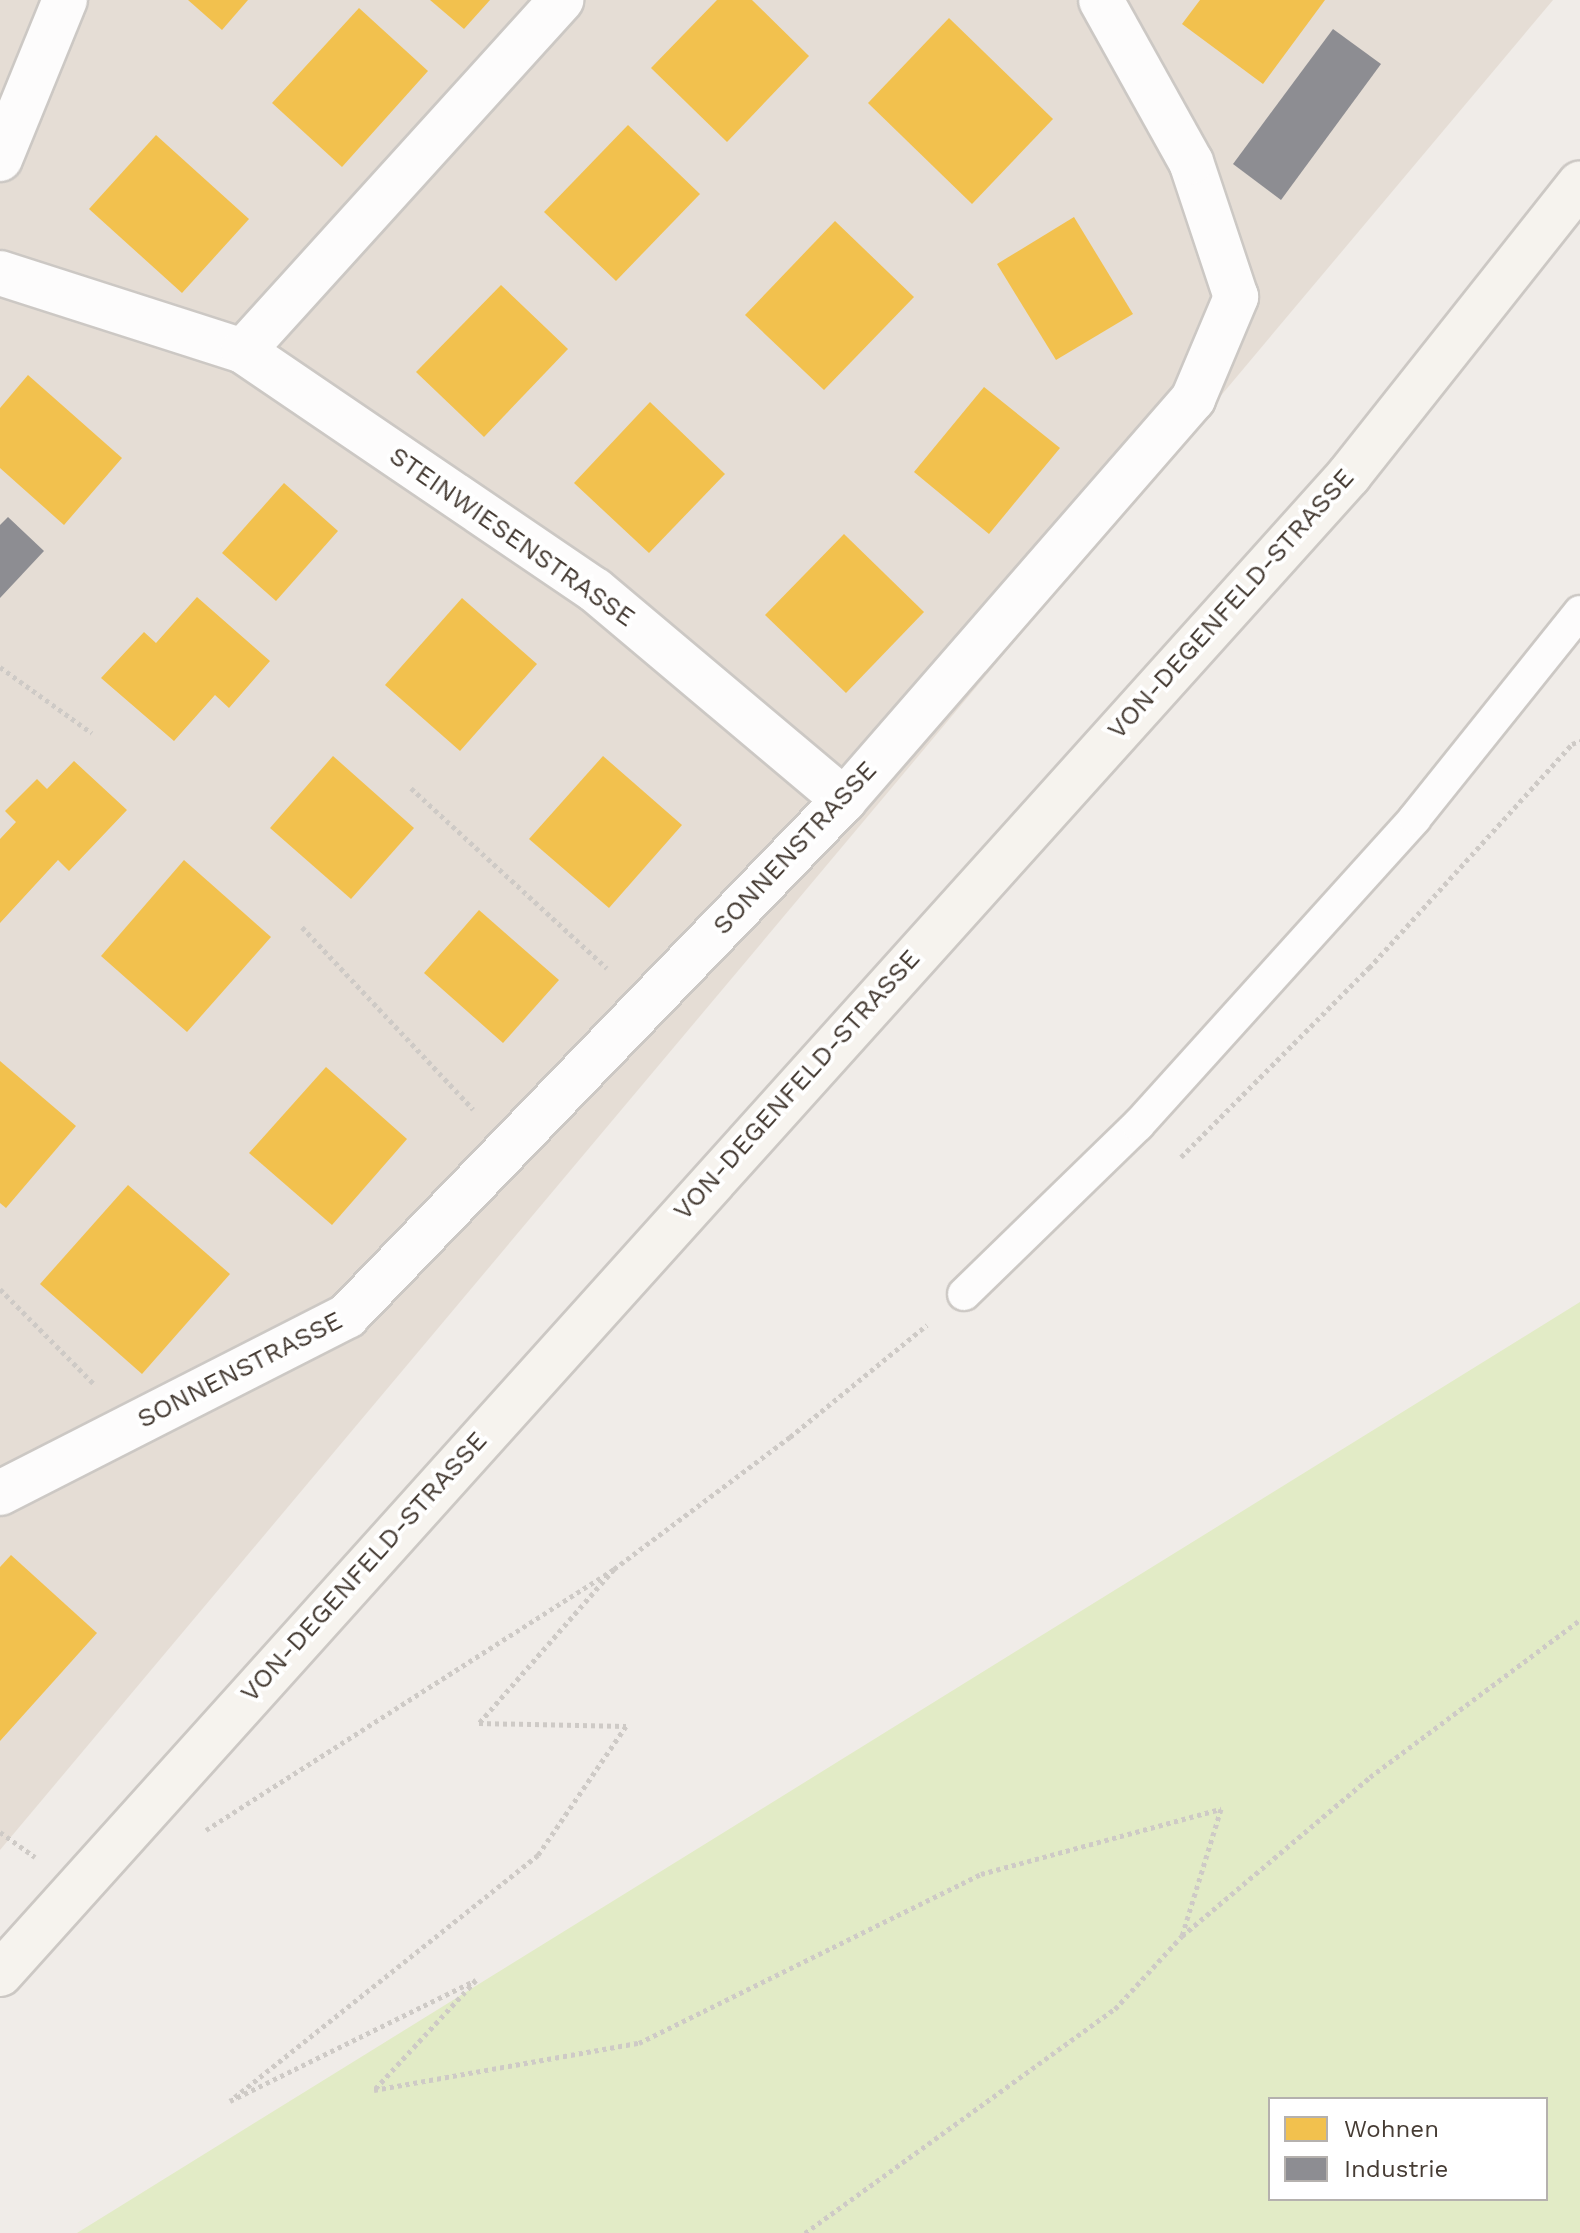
<!DOCTYPE html>
<html>
<head>
<meta charset="utf-8">
<style>
  body { margin:0 }
  #map { position:relative; width:1580px; height:2233px; overflow:hidden; background:#f0ece8; font-family:"Work Sans",sans-serif }
  div>[style] { position:absolute }
  [style*='--x'] { left:calc(var(--x)*1px); top:calc(var(--y)*1px); width:calc(var(--w)*1px); rotate:calc(var(--a)*1deg) }
  .residential>* { inset:0; background:#e5ddd5 }
  .green>* { inset:0; background:#e2ebc6 }
  .homes>* { inset:0; background:#f2c14e }
  .industry>* { inset:0; background:#8d8d92 }
  .path>* { height:5px; margin-top:-2.5px; transform-origin:0; background:repeating-linear-gradient(90deg,#cecac6 0 4px,transparent 0 8px) }
  .roads { filter:drop-shadow(2px 0 #ccc8c4) drop-shadow(-2px 0 #ccc8c4) drop-shadow(0 2px #ccc8c4) drop-shadow(0 -2px #ccc8c4) }
  .service>* { height:32px; margin:-16px; padding:0 16px; transform-origin:16px; border-radius:16px; background:#fdfcfc }
  .minor>* { height:44px; margin:-22px; padding:0 22px; transform-origin:22px; border-radius:22px; background:#fdfcfc }
  .secondary>* { height:44px; margin:-22px; padding:0 22px; transform-origin:22px; border-radius:22px; background:#f6f3ee }
  span { translate:-50% -50%; white-space:nowrap; text-align:center; line-height:1.15; -webkit-text-stroke:8px #fff; paint-order:stroke }
  .street-label { font-size:26px; color:#463c34 }
  .legend { position:absolute; left:1268px; top:2097px; width:280px; height:104px; box-sizing:border-box; background:#fff; border:2px solid #b5b1ae; margin:0; padding:10px 14px; list-style:none; font-size:24px; color:#463c34 }
  .legend li { display:flex; align-items:center; gap:16px; height:40px }
  .legend b { width:40px; border:2px solid #b5b1ae }
</style>
</head>
<body>
<div id="map">
  <div class="residential">
    <div style="clip-path:polygon(0 0,1553px 0,0 1850px)"></div>
  </div>
  <div class="green">
    <div style="clip-path:polygon(evenodd,1580px 1302px,1580px 2233px,77px 2233px,1580px 1302px,1270px 2099px,1546px 2099px,1546px 2199px,1270px 2199px,1270px 2099px)"></div>
  </div>
  <div class="homes">
    <div style="clip-path:polygon(188px 0,248px 0,222px 30px)"></div>
    <div style="clip-path:polygon(430px 0,490px 0,464px 29px)"></div>
    <div style="clip-path:polygon(717px 0,752px 0,809px 56px,727px 142px,651px 68px)"></div>
    <div style="clip-path:polygon(1200px 0,1325px 0,1263px 84px,1182px 24px)"></div>
    <div style="clip-path:polygon(359px 8px,428px 71px,342px 167px,272px 103px)"></div>
    <div style="clip-path:polygon(949px 18px,1053px 119px,972px 204px,868px 103px)"></div>
    <div style="clip-path:polygon(628px 125px,700px 194px,616px 281px,544px 212px)"></div>
    <div style="clip-path:polygon(156px 135px,249px 219px,182px 293px,89px 209px)"></div>
    <div style="clip-path:polygon(1074px 217px,1133px 314px,1056px 360px,997px 264px)"></div>
    <div style="clip-path:polygon(835px 221px,914px 297px,824px 390px,745px 315px)"></div>
    <div style="clip-path:polygon(501px 285px,568px 349px,484px 437px,416px 372px)"></div>
    <div style="clip-path:polygon(28px 375px,122px 458px,64px 525px,0 468px,0 408px)"></div>
    <div style="clip-path:polygon(984px 387px,1060px 448px,989px 534px,914px 472px)"></div>
    <div style="clip-path:polygon(650px 402px,725px 474px,649px 553px,574px 483px)"></div>
    <div style="clip-path:polygon(284px 483px,338px 531px,276px 601px,222px 553px)"></div>
    <div style="clip-path:polygon(844px 534px,924px 612px,846px 693px,765px 615px)"></div>
    <div style="clip-path:polygon(197px 597px,270px 661px,229px 708px,215px 695px,174px 741px,101px 678px,144px 632px,156px 643px)"></div>
    <div style="clip-path:polygon(462px 598px,537px 664px,460px 751px,385px 685px)"></div>
    <div style="clip-path:polygon(333px 756px,414px 828px,351px 899px,270px 828px)"></div>
    <div style="clip-path:polygon(603px 756px,682px 825px,609px 908px,529px 839px)"></div>
    <div style="clip-path:polygon(74px 761px,127px 810px,69px 871px,58px 860px,0 923px,0 839px,16px 822px,5px 811px,37px 779px,47px 789px)"></div>
    <div style="clip-path:polygon(184px 860px,271px 937px,187px 1032px,101px 956px)"></div>
    <div style="clip-path:polygon(479px 910px,559px 980px,503px 1043px,424px 973px)"></div>
    <div style="clip-path:polygon(0 1061px,76px 1126px,6px 1208px,0 1203px)"></div>
    <div style="clip-path:polygon(326px 1067px,407px 1139px,332px 1225px,249px 1153px)"></div>
    <div style="clip-path:polygon(128px 1185px,230px 1274px,142px 1374px,40px 1284px)"></div>
    <div style="clip-path:polygon(11px 1555px,97px 1633px,0 1741px,0 1567px)"></div>
  </div>
  <div class="industry">
    <div style="clip-path:polygon(1333px 29px,1381px 64px,1281px 200px,1233px 164px)"></div>
    <div style="clip-path:polygon(8px 517px,44px 551px,0 598px,0 525px)"></div>
  </div>
  <div class="path">
    <div style="--x:0;--y:667;--w:113;--a:35.7"></div>
    <div style="--x:411;--y:788;--w:266;--a:42.6"></div>
    <div style="--x:302;--y:927;--w:250;--a:46.8"></div>
    <div style="--x:1181;--y:1157;--w:267;--a:-45.2"></div>
    <div style="--x:1369;--y:968;--w:302;--a:-47.8"></div>
    <div style="--x:1572;--y:744;--w:9;--a:-21"></div>
    <div style="--x:0;--y:1289;--w:134;--a:45.3"></div>
    <div style="--x:614;--y:1569;--w:205;--a:131.2"></div>
    <div style="--x:479;--y:1723;--w:147;--a:1.2"></div>
    <div style="--x:626;--y:1726;--w:156;--a:124.3"></div>
    <div style="--x:538;--y:1855;--w:394;--a:141.4"></div>
    <div style="--x:230;--y:2101;--w:274;--a:-26.2"></div>
    <div style="--x:476;--y:1980;--w:150;--a:132.8"></div>
    <div style="--x:374;--y:2090;--w:269;--a:-10.1"></div>
    <div style="--x:639;--y:2043;--w:381;--a:-26.3"></div>
    <div style="--x:981;--y:1874;--w:249;--a:-15.2"></div>
    <div style="--x:1221;--y:1809;--w:133;--a:107.1"></div>
    <div style="--x:206;--y:1830;--w:484;--a:-32.6"></div>
    <div style="--x:614;--y:1569;--w:220;--a:-36.9"></div>
    <div style="--x:790;--y:1437;--w:177;--a:-39.3"></div>
    <div style="--x:0;--y:1832;--w:43;--a:35.5"></div>
    <div style="--x:805;--y:2233;--w:382;--a:-35.9"></div>
    <div style="--x:1115;--y:2009;--w:99;--a:-47.5"></div>
    <div style="--x:1182;--y:1936;--w:246;--a:-40.2"></div>
    <div style="--x:1370;--y:1777;--w:262;--a:-36.8"></div>
  </div>
  <div class="roads">
    <div class="service">
      <div style="--x:964;--y:1294;--w:243;--a:-44.2"></div>
      <div style="--x:1138;--y:1125;--w:413;--a:-47.9"></div>
      <div style="--x:1415;--y:818;--w:264;--a:-51.3"></div>
    </div>
    <div class="minor">
      <div style="--x:0;--y:159;--w:172;--a:-67.8"></div>
      <div style="--x:0;--y:273;--w:255;--a:17.8"></div>
      <div style="--x:243;--y:351;--w:425;--a:34.2"></div>
      <div style="--x:595;--y:590;--w:326;--a:40.1"></div>
      <div style="--x:243;--y:351;--w:474;--a:-47.8"></div>
      <div style="--x:0;--y:1493;--w:390;--a:-27"></div>
      <div style="--x:347;--y:1316;--w:716;--a:-46.07"></div>
      <div style="--x:844;--y:800;--w:532;--a:-48.97"></div>
      <div style="--x:1193;--y:399;--w:111;--a:-67.1"></div>
      <div style="--x:1236;--y:297;--w:142;--a:-108.4"></div>
      <div style="--x:1191;--y:162;--w:185;--a:-119.1"></div>
    </div>
    <div class="secondary">
      <div style="--x:0;--y:1974;--w:2017;--a:-48.01"></div>
      <div style="--x:1349;--y:475;--w:372;--a:-51.6"></div>
    </div>
  </div>
  <div class="street-label">
    <span style="left:512px;top:537px;rotate:35deg">STEINWIESENSTRASSE</span>
    <span style="left:1231px;top:604px;rotate:-48deg">VON-DEGENFELD-STRASSE</span>
    <span style="left:795px;top:848px;rotate:-47deg">SONNENSTRASSE</span>
    <span style="left:797px;top:1085px;rotate:-48deg">VON-DEGENFELD-STRASSE</span>
    <span style="left:240px;top:1370px;rotate:-27deg">SONNENSTRASSE</span>
    <span style="left:364px;top:1567px;rotate:-48deg">VON-DEGENFELD-STRASSE</span>
  </div>
  <ul class="legend">
  <li><b style="height:22px;background:#f2c14e"></b>Wohnen</li>
  <li><b style="height:22px;background:#8d8d92"></b>Industrie</li>
  </ul>
</div>
</body>
</html>
